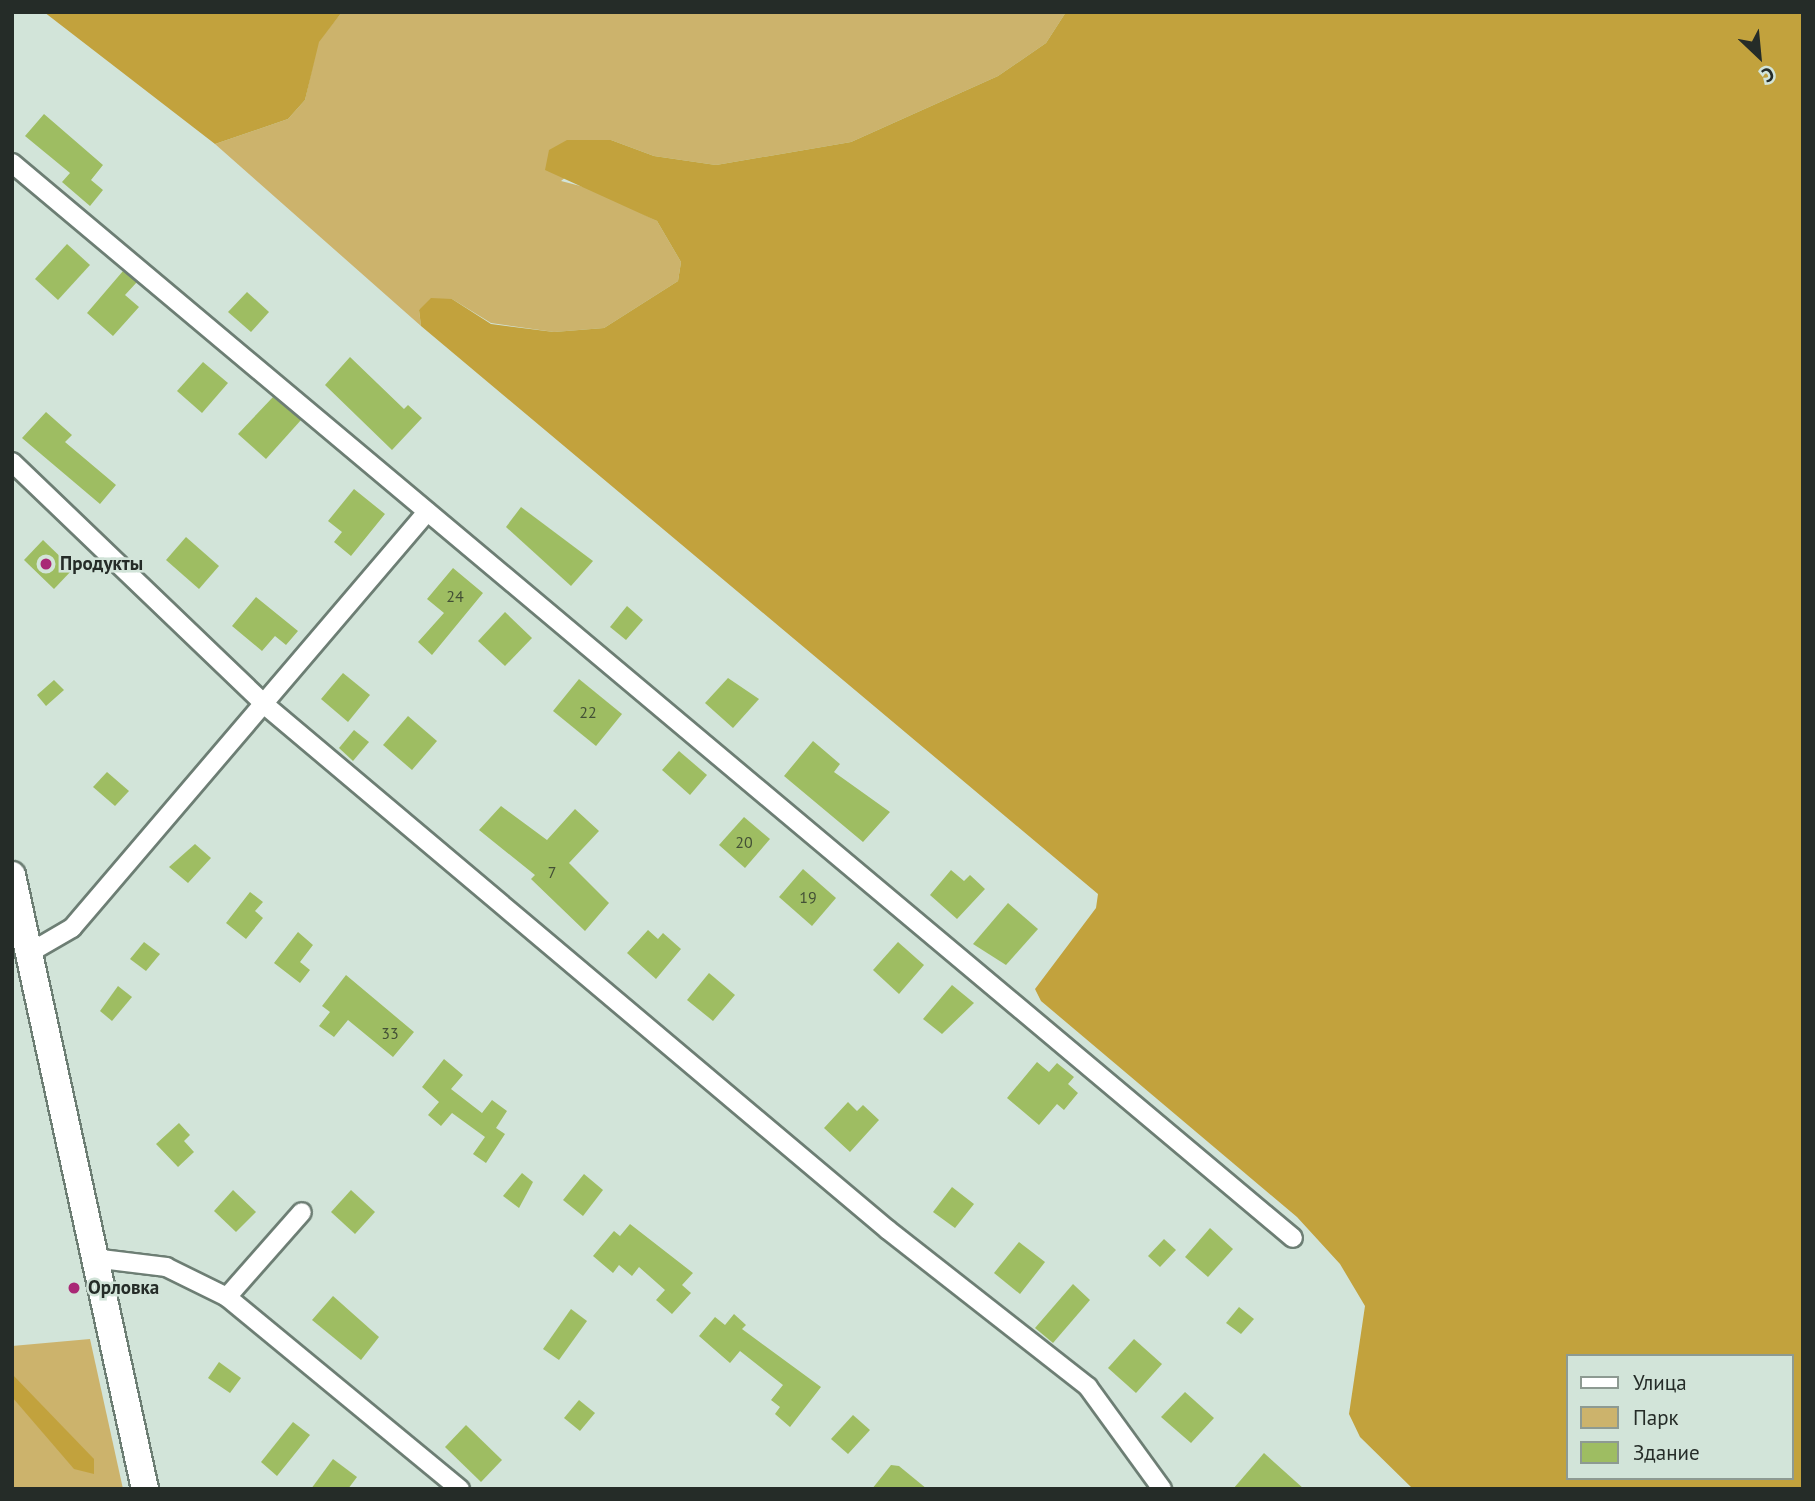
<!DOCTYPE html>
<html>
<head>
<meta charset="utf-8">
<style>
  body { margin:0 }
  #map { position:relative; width:1815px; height:1501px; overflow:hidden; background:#d2e4d9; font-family:"PT Sans",sans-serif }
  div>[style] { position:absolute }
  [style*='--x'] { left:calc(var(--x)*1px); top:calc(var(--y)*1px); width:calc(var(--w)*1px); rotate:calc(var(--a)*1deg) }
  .green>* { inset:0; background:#ccb36c }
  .forest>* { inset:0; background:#c2a23d }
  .building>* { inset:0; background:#9ebd62 }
  .roads { filter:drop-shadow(2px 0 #6d7e74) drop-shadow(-2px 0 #6d7e74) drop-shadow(0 2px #6d7e74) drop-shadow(0 -2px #6d7e74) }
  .minor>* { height:18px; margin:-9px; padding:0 9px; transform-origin:9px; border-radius:9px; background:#fff }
  .secondary>* { height:26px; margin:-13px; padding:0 13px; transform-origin:13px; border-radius:13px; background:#fff }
  .dots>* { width:19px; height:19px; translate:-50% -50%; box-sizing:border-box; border:4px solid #d2e4d9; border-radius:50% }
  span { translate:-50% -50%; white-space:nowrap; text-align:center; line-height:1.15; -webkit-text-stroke:5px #d2e4d9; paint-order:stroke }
  .number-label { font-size:16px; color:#435036 }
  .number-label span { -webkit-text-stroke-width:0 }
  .poi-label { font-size:19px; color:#252c28; font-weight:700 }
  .left { translate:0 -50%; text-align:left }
  .frame { position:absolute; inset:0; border:14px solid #252c28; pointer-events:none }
  .legend { position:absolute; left:1566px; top:1354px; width:228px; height:126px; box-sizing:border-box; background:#d2e4d9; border:2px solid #8d9a92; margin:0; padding:9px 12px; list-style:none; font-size:21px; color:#252c28 }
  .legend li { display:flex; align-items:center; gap:14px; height:35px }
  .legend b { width:35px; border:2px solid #8d9a92 }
  .north { position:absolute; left:1724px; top:21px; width:70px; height:70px; -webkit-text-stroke:5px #d2e4d9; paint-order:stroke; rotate:154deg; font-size:19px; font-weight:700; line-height:28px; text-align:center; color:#252c28 }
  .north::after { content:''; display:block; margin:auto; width:24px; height:32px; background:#252c28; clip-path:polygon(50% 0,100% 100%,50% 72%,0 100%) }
</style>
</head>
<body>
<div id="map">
  <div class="green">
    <div style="clip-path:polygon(342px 12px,1066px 12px,1046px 43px,998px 76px,851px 142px,716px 165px,654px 156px,611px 140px,561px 181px,596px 190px,657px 221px,681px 262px,678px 281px,604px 328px,554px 332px,491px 323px,452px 299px,419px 310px,421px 326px,215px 144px,288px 119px,305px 100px,318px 42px)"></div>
    <div style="clip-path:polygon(90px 1339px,123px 1489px,12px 1489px,12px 1346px)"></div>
  </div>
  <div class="forest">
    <div style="clip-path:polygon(44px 12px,342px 12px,319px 42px,305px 100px,288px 119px,215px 144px)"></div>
    <div style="clip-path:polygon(evenodd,1066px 12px,1803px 12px,1803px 1489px,1413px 1489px,1360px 1437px,1349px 1414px,1365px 1306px,1340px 1264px,1297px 1217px,1041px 1001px,1035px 989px,1096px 908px,1098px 894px,421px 326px,419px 310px,431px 298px,452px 299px,491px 324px,554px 332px,604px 328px,678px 281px,681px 262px,657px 221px,545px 170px,549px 150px,567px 140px,611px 140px,654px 156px,716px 165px,851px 142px,998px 76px,1046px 43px,1066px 12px,1568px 1356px,1792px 1356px,1792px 1478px,1568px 1478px,1568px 1356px)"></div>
    <div style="clip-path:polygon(12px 1374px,94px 1459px,94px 1474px,74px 1469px,12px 1397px)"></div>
  </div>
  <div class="building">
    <div style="clip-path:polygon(44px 114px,103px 165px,91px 180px,103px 190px,90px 206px,62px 182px,70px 173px,25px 136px)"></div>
    <div style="clip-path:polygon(67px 244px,90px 265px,58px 300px,35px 279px)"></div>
    <div style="clip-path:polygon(123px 271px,137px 282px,125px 295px,139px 307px,113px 336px,87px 313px)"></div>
    <div style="clip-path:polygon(247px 292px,269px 312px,251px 332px,228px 312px)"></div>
    <div style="clip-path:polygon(350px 357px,404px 409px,408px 405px,422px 418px,392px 450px,325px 385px)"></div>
    <div style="clip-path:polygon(203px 362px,228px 383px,202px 413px,177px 391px)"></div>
    <div style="clip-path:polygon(273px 397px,301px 420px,266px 459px,238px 434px)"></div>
    <div style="clip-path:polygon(46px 412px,72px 435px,65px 442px,116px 485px,100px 504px,22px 438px)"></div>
    <div style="clip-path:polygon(354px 489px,385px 514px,351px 556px,334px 542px,342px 532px,328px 521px)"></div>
    <div style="clip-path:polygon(521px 507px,593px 561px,571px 586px,506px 527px)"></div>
    <div style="clip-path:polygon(186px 537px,219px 566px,199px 589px,166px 560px)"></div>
    <div style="clip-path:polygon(43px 540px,73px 569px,54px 589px,24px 560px)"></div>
    <div style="clip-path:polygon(453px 568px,483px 593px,432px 655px,418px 642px,444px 613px,427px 599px)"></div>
    <div style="clip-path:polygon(256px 597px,298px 631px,286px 645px,275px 636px,262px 651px,232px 626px)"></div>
    <div style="clip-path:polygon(627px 606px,643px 620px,626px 640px,610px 627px)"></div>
    <div style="clip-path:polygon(505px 612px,532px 638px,505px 666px,478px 641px)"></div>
    <div style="clip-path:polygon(343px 673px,370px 695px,348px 722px,321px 699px)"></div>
    <div style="clip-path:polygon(728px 678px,759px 699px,733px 728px,705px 703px)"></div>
    <div style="clip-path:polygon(579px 679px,622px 714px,596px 746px,553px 711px)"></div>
    <div style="clip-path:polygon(54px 680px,64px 690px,46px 706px,37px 695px)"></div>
    <div style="clip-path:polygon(408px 716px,437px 741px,412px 770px,383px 745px)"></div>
    <div style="clip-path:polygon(354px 730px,369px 742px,353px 761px,339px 748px)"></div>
    <div style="clip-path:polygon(813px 741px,840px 764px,834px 772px,890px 812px,863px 842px,784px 776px)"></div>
    <div style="clip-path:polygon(679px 751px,707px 775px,690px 795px,662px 770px)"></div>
    <div style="clip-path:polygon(107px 772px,129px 791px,115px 806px,93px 787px)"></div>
    <div style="clip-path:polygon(501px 806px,547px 840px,575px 809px,599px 831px,569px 863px,609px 903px,585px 931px,531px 879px,535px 875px,479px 830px)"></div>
    <div style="clip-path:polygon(744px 817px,770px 839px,745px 868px,719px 845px)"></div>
    <div style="clip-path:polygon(195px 844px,211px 858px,188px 883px,169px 867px)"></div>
    <div style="clip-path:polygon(803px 869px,836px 898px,812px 926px,779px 897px)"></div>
    <div style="clip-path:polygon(951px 870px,964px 881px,970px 875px,985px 889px,957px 919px,930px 895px)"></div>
    <div style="clip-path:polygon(250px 892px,263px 902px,255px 911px,263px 918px,246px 939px,226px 923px)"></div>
    <div style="clip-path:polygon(1008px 903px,1038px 929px,1006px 965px,973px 944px)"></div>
    <div style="clip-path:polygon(648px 930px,658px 939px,663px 933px,681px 949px,656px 979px,627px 953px)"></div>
    <div style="clip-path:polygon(298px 932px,313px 945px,300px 962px,310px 970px,300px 983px,274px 963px)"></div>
    <div style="clip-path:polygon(144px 942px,160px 954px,146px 971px,130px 959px)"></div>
    <div style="clip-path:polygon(898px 942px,924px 965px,899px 994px,873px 970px)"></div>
    <div style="clip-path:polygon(709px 973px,735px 995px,713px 1021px,687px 1000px)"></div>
    <div style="clip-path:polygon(346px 975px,414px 1032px,393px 1057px,348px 1020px,334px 1037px,319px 1026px,330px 1012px,322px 1006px)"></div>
    <div style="clip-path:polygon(952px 985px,974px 1003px,942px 1034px,923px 1019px)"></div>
    <div style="clip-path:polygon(118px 986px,132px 997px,112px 1021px,100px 1011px)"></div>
    <div style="clip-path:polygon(444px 1059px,463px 1075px,451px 1089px,482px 1113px,492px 1100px,507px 1111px,496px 1128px,505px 1134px,486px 1163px,473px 1154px,485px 1137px,452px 1113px,441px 1126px,428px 1115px,439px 1102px,422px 1087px)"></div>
    <div style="clip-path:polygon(1037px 1062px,1049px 1072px,1057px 1063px,1074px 1077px,1068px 1084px,1078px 1093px,1064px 1110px,1057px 1104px,1039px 1125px,1007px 1098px)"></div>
    <div style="clip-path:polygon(848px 1102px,857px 1111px,863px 1105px,879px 1120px,850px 1152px,824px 1128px)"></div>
    <div style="clip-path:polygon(179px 1123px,190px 1135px,184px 1141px,194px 1152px,178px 1167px,156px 1144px)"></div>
    <div style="clip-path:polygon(522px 1173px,533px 1182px,519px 1208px,503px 1196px)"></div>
    <div style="clip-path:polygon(584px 1174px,603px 1190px,583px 1216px,563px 1200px)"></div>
    <div style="clip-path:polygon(952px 1187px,974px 1204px,955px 1228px,933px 1212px)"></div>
    <div style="clip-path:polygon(233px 1190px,256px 1212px,236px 1232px,214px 1211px)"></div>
    <div style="clip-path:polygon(351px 1190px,375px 1212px,355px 1234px,331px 1212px)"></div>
    <div style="clip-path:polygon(630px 1224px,693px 1273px,682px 1285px,691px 1293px,672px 1314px,656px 1300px,665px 1290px,639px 1267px,632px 1276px,619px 1265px,613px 1273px,593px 1256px,614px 1231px,620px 1236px)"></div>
    <div style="clip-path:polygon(1210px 1228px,1233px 1249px,1208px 1277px,1185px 1257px)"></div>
    <div style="clip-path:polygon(1164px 1239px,1176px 1250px,1160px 1267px,1148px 1256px)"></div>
    <div style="clip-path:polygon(1019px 1242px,1045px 1262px,1020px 1294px,994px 1273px)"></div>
    <div style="clip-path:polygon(1073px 1284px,1090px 1300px,1053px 1343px,1035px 1328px)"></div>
    <div style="clip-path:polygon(333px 1296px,379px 1337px,361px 1360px,312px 1320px)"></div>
    <div style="clip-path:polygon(1239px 1307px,1254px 1319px,1241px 1334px,1226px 1323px)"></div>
    <div style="clip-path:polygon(571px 1309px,587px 1321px,559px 1360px,543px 1349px)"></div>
    <div style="clip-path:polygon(734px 1314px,746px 1325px,742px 1329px,821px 1387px,790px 1427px,775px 1414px,780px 1407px,771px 1400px,783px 1385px,740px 1351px,730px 1363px,699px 1336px,715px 1317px,725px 1325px)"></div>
    <div style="clip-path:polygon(1134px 1339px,1162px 1364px,1136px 1393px,1108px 1368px)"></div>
    <div style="clip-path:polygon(219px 1362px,241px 1378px,230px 1393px,208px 1378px)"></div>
    <div style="clip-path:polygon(1185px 1392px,1214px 1418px,1191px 1443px,1161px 1417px)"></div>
    <div style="clip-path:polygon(579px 1400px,595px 1413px,580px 1431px,564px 1418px)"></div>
    <div style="clip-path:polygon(853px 1415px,870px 1430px,848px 1454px,831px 1439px)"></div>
    <div style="clip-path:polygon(293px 1422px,310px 1435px,277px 1476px,261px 1462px)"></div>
    <div style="clip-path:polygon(466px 1425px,502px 1460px,481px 1482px,445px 1447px)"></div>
    <div style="clip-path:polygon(1264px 1453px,1304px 1489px,1233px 1489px)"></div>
    <div style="clip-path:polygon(333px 1459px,357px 1477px,348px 1489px,311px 1489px)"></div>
    <div style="clip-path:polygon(891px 1465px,899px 1466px,927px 1489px,872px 1489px)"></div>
  </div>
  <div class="roads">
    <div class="minor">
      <div style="--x:12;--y:163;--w:1672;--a:40"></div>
      <div style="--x:12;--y:462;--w:351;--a:43.8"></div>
      <div style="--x:265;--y:705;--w:815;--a:40.12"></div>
      <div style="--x:888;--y:1230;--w:254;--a:38.1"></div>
      <div style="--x:1088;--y:1387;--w:126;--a:54"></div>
      <div style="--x:29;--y:953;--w:50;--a:-30.2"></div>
      <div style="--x:72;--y:928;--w:547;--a:-49.52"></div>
      <div style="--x:93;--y:1258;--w:74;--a:7"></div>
      <div style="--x:166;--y:1267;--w:68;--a:26.2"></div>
      <div style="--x:227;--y:1297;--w:302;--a:39.5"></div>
      <div style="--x:227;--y:1297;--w:113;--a:-48.6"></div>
    </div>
    <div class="secondary">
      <div style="--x:12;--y:875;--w:628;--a:77.78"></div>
    </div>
  </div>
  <div class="dots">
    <div style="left:46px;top:564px;background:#a92876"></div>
    <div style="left:74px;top:1288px;background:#a92876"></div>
  </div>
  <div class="number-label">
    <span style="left:455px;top:596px">24</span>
    <span style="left:588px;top:712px">22</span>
    <span style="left:744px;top:842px">20</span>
    <span style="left:552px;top:872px">7</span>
    <span style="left:808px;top:897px">19</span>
    <span style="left:390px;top:1033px">33</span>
  </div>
  <div class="poi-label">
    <span class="left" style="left:60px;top:564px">Продукты</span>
    <span class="left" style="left:88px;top:1288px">Орловка</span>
  </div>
  <div class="frame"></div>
  <ul class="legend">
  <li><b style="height:9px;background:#fff"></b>Улица</li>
  <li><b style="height:19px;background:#ccb36c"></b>Парк</li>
  <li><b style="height:19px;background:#9ebd62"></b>Здание</li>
  </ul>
  <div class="north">С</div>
</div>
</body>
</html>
